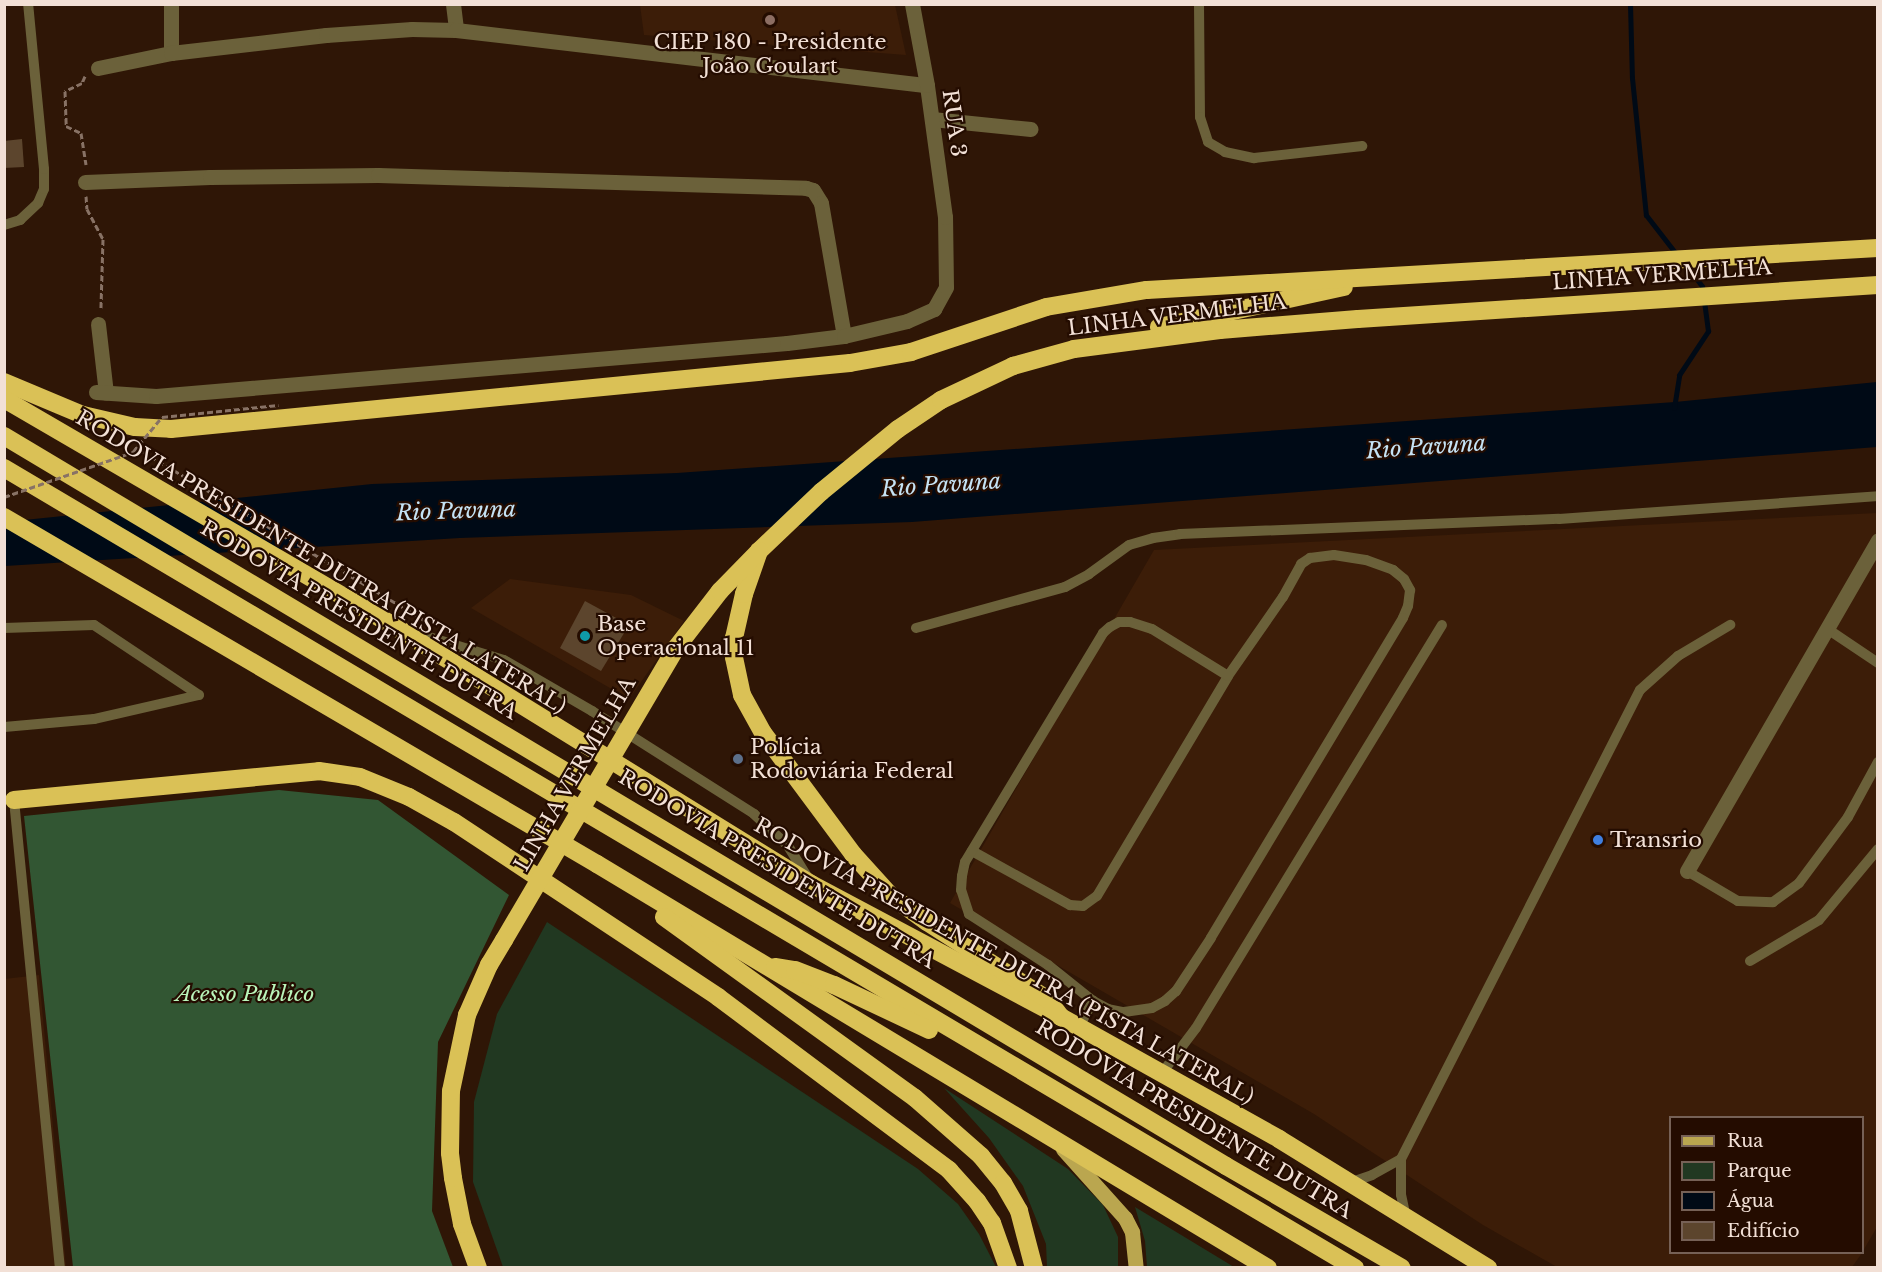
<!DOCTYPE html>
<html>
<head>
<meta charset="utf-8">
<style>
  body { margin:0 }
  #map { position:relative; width:1882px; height:1272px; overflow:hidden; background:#2f1606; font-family:"Libre Baskerville",serif }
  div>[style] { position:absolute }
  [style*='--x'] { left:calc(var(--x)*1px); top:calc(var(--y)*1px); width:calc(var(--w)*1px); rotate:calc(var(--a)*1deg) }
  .built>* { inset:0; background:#3c1d08 }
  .green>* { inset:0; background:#213821 }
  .forest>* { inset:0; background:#325633 }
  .water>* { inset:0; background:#000a16 }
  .stream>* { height:5px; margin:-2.5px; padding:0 2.5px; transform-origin:2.5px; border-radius:2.5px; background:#000a16 }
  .building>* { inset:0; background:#5c452d }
  .path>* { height:3px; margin-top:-1.5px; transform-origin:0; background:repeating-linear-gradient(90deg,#887265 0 6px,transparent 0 9px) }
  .lane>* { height:10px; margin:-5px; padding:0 5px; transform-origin:5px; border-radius:5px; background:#6b613a }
  .street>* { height:15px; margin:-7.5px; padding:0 7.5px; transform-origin:7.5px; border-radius:7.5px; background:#6b613a }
  .primary>* { height:15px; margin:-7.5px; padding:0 7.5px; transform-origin:7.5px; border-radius:7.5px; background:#baa64f }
  .highway>* { height:18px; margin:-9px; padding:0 9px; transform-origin:9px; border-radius:9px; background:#dac156 }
  .path-bridge>* { height:3px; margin-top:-1.5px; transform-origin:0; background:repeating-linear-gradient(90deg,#887265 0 6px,transparent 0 9px) }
  .highway-bridge>* { height:18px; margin:-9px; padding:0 9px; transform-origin:9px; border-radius:9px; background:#dac156 }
  .dots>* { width:16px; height:16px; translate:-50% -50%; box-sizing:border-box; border:3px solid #240c00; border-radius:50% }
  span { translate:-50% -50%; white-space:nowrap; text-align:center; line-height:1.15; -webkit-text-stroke:4.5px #240c00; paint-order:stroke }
  .poi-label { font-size:21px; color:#f2e0d6 }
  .left { translate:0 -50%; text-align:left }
  .street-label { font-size:21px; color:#f2e0d6 }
  .park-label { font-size:21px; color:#baf5ba; font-style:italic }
  .water-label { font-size:22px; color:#c5e3f5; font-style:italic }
  .frame { position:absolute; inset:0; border:6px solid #f2e0d6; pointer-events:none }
  .legend { position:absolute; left:1669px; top:1116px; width:195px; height:138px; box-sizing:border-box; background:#240c00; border:2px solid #766156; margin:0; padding:8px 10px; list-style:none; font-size:18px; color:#f2e0d6 }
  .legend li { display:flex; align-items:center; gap:12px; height:30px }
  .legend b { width:30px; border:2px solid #766156 }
</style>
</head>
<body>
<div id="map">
  <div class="built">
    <div style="clip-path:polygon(640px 5px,895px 5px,906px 55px,644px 35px)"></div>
    <div style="clip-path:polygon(1877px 513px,1877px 1227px,1863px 1251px,1862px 1118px,1670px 1118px,1670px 1252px,1862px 1253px,1852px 1267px,1557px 1267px,1483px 1225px,1314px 1114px,950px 903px,1154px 550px)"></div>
    <div style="clip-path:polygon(510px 579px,631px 595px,684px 621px,629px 699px,471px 608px)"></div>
    <div style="clip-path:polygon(39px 975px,66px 1267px,5px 1267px,4px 979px)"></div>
  </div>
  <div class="green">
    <div style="clip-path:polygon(547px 922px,918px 1169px,958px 1204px,979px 1234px,996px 1267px,503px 1267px,473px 1182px,474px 1102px,497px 1014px)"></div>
    <div style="clip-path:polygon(944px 1088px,1068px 1169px,1103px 1205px,1118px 1237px,1118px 1267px,1047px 1267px,1046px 1244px,1023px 1186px,989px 1138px)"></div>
    <div style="clip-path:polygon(1135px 1207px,1234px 1267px,1147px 1267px,1145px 1241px)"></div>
  </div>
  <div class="forest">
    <div style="clip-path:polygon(279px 790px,378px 800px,509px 895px,438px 1042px,432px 1211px,453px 1267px,73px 1267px,24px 816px)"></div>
  </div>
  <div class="water">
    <div style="clip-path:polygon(1877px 382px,1877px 447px,912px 522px,460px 538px,5px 566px,5px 522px,372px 484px,677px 473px,1675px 402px)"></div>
  </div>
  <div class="stream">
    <div style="--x:1630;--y:4;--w:74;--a:88.5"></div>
    <div style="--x:1632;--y:78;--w:138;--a:84.2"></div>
    <div style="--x:1646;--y:215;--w:51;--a:52.2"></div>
    <div style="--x:1674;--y:408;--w:33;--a:-81"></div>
    <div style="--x:1679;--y:375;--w:53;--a:-56.6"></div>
    <div style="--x:1708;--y:331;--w:45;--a:-97.6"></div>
    <div style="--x:1702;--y:286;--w:31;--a:-128"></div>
  </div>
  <div class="building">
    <div style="clip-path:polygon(22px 139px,24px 167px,4px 168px,4px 141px)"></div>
    <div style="clip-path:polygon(585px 601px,629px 625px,601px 671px,560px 648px)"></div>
  </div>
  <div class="path">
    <div style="--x:85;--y:76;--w:8;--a:113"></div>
    <div style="--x:82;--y:83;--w:19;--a:155"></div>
    <div style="--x:65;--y:91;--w:35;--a:88"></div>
    <div style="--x:66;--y:126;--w:17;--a:25"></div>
    <div style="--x:81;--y:133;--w:32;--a:81"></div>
    <div style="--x:86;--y:196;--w:13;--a:86"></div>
    <div style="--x:87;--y:209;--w:34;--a:62"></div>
    <div style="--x:103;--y:239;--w:69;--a:91.7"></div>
    <div style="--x:135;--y:447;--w:337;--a:30.9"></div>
  </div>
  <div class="lane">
    <div style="--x:1199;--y:4;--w:113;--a:89.5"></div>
    <div style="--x:1200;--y:117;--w:26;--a:72"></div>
    <div style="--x:1208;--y:142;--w:20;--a:30"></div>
    <div style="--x:1225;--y:152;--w:30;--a:12"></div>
    <div style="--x:1254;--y:158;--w:109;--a:-6.3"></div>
    <div style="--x:4;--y:225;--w:17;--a:-17"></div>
    <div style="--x:20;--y:220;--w:25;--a:-43"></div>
    <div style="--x:38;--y:203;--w:15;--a:-67"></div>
    <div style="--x:44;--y:189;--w:20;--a:-90"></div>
    <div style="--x:44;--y:169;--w:166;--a:-95.5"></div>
    <div style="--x:4;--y:628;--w:90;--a:-1.9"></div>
    <div style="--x:94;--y:625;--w:126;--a:33.7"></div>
    <div style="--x:199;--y:695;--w:108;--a:167.1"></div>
    <div style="--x:94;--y:719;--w:90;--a:174.9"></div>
    <div style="--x:916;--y:628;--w:155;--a:-15.4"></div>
    <div style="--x:1065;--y:587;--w:27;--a:-28"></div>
    <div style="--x:1089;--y:574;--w:49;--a:-35.9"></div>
    <div style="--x:1129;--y:545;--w:25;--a:-16"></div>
    <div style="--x:1153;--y:538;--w:27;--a:-8"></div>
    <div style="--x:1180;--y:534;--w:379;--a:-2.3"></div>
    <div style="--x:1559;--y:519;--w:320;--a:-4.1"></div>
    <div style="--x:1826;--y:628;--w:63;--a:33.9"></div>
    <div style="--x:413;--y:632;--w:95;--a:17.1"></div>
    <div style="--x:504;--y:660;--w:102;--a:30.1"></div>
    <div style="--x:592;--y:711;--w:192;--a:32.4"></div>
    <div style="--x:754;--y:814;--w:47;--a:43.3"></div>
    <div style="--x:788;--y:846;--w:38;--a:58"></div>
    <div style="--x:14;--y:800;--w:470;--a:84.4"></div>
    <div style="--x:972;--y:851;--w:112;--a:28.9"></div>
    <div style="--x:1070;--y:905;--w:13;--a:4"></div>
    <div style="--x:1083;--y:906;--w:17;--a:-36"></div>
    <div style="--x:1097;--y:896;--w:256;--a:-59.2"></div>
    <div style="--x:1228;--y:676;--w:96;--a:-55.2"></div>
    <div style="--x:1283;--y:597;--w:38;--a:-61"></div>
    <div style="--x:1301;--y:564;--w:11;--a:-34"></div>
    <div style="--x:1310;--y:558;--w:24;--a:-7"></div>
    <div style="--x:1334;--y:555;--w:32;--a:9"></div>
    <div style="--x:1366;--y:560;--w:29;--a:20"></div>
    <div style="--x:1393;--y:570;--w:14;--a:39"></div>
    <div style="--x:1404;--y:579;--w:13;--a:61"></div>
    <div style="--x:1410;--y:590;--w:16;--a:97"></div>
    <div style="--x:1408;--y:606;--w:13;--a:113"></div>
    <div style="--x:1403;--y:618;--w:373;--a:121"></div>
    <div style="--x:1211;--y:938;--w:64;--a:123.4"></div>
    <div style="--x:1176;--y:991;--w:15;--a:138"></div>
    <div style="--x:1165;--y:1001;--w:15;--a:152"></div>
    <div style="--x:1152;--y:1008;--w:30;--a:172"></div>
    <div style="--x:1122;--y:1012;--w:14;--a:-168"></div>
    <div style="--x:1108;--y:1009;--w:17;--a:-152"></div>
    <div style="--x:1093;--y:1001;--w:58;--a:-141.3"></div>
    <div style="--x:1048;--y:965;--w:94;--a:-147.2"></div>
    <div style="--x:969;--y:914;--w:25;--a:-108"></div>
    <div style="--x:961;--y:890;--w:14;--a:-86"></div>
    <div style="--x:962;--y:876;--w:14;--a:-78"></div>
    <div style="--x:965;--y:862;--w:267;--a:-58.9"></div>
    <div style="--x:1103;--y:633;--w:9;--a:-41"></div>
    <div style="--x:1110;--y:627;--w:10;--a:-29"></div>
    <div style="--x:1119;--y:622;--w:11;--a:0"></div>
    <div style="--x:1130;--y:622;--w:23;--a:18"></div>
    <div style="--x:1152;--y:629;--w:89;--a:31.7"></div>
    <div style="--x:1687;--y:871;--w:59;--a:30.5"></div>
    <div style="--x:1738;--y:901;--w:35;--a:2"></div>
    <div style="--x:1773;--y:902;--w:32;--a:-36"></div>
    <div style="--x:1799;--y:883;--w:82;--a:-53.4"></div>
    <div style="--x:1848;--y:817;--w:63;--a:-61.4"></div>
    <div style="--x:1750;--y:961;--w:80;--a:-30.7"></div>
    <div style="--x:1819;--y:920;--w:92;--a:-50.3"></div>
    <div style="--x:1079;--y:1027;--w:30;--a:-62"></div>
    <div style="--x:1162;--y:1073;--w:56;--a:-52.9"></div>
    <div style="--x:1196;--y:1028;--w:472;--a:-58.6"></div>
    <div style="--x:1349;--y:1183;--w:24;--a:-19"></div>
    <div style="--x:1372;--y:1175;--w:33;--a:-29"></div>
    <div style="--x:1406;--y:1218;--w:24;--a:-102"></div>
    <div style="--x:1401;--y:1195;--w:36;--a:-90"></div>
    <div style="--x:1401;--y:1159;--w:526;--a:-63"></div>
    <div style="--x:1640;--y:690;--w:51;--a:-41.8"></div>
    <div style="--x:1678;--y:656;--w:61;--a:-30.8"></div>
  </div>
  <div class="street">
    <div style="--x:171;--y:4;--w:49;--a:90"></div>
    <div style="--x:453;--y:4;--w:26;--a:83"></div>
    <div style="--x:98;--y:68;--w:75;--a:-11.6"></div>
    <div style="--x:171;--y:53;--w:156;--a:-6.6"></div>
    <div style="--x:326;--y:35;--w:86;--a:-4"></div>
    <div style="--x:412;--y:29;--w:44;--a:1.3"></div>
    <div style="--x:456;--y:30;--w:474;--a:6.7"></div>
    <div style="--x:932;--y:119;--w:99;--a:5.8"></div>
    <div style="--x:85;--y:182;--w:125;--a:-2.3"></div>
    <div style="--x:210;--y:177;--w:168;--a:-0.7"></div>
    <div style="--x:378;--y:175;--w:428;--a:1.7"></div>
    <div style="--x:806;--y:188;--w:7;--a:16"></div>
    <div style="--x:813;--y:190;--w:15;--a:58"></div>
    <div style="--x:821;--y:203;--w:135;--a:80.2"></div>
    <div style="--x:98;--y:324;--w:69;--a:83.4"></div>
    <div style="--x:96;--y:392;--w:60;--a:3.8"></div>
    <div style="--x:156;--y:396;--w:633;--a:-4.8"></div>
    <div style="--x:787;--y:343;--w:57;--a:-7"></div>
    <div style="--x:844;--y:336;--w:65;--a:-13.4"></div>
    <div style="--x:907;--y:321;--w:30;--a:-24"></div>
    <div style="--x:934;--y:309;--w:25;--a:-61"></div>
    <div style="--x:946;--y:287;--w:70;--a:-90.8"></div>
    <div style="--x:945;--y:217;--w:133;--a:-97.8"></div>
    <div style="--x:927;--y:85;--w:82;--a:-100.5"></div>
    <div style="--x:1687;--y:871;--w:382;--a:-60"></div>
  </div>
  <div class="primary">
    <div style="--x:1063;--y:1149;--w:93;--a:48.1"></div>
    <div style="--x:1125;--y:1218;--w:16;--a:63"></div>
    <div style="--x:1132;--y:1232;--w:36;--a:84"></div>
  </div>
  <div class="highway">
    <div style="--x:1159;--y:327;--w:189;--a:-12.2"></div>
    <div style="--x:4;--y:382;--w:86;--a:22.7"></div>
    <div style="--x:83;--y:415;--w:53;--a:13"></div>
    <div style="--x:135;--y:427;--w:36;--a:3"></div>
    <div style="--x:171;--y:429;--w:682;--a:-5.55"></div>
    <div style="--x:850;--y:363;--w:62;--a:-10.2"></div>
    <div style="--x:911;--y:352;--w:142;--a:-18.4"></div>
    <div style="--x:1046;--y:307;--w:102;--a:-9.6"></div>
    <div style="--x:1147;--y:290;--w:732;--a:-3.29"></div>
    <div style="--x:4;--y:399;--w:449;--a:30.2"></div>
    <div style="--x:392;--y:625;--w:493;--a:31.7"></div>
    <div style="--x:811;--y:884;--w:283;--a:28"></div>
    <div style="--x:1061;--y:1017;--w:250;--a:29.2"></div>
    <div style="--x:1279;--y:1139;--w:246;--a:31.7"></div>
    <div style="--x:4;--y:436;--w:1423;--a:30.85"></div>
    <div style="--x:1226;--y:1166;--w:203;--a:30.1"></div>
    <div style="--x:4;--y:468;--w:1570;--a:30.63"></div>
    <div style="--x:4;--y:517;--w:687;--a:30.33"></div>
    <div style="--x:597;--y:864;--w:783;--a:31.05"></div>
    <div style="--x:14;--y:800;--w:306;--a:-5.4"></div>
    <div style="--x:319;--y:771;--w:41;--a:8.3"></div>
    <div style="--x:360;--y:777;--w:53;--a:22.2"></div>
    <div style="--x:409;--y:797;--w:51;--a:29.1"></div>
    <div style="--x:454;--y:822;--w:317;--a:33.5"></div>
    <div style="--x:718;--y:997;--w:289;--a:36.8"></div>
    <div style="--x:949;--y:1170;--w:42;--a:47.9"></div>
    <div style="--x:977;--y:1201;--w:27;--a:56"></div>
    <div style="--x:992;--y:1223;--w:48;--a:70.4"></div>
    <div style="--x:664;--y:917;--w:309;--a:35.8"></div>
    <div style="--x:915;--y:1098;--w:88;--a:41.3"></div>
    <div style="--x:981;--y:1156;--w:35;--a:51"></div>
    <div style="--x:1003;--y:1183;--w:32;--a:60"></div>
    <div style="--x:1019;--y:1211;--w:59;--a:75.3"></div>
    <div style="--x:775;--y:967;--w:20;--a:9"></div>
    <div style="--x:795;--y:970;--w:42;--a:21"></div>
    <div style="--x:834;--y:985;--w:105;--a:25.3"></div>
    <div style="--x:1061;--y:1017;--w:23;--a:-128"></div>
    <div style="--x:1047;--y:999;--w:143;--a:-147.3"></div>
    <div style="--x:927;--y:922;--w:46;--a:-143.9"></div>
    <div style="--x:890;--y:895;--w:55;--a:-132.1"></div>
    <div style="--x:853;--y:854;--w:151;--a:-126.6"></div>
    <div style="--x:763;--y:733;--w:43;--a:-118.9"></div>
    <div style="--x:742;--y:695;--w:39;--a:-102"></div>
    <div style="--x:734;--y:657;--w:19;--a:-90"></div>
    <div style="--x:734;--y:638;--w:45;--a:-77.2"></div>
    <div style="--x:744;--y:594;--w:46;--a:-70.8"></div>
    <div style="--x:759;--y:551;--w:86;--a:-43.6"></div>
    <div style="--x:821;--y:492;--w:99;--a:-39.3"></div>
    <div style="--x:898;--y:429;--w:52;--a:-34"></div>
    <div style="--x:941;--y:400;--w:80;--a:-25.3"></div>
    <div style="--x:1013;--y:366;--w:63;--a:-15.6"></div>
    <div style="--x:1074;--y:349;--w:147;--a:-7.4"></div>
    <div style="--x:1220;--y:330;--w:138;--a:-4.6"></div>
    <div style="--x:1358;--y:319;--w:521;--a:-3.74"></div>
    <div style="--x:478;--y:1268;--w:47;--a:-110"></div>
    <div style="--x:462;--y:1224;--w:47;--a:-101.1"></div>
    <div style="--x:453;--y:1178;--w:25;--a:-97"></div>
    <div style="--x:450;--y:1153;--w:62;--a:-89.1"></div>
    <div style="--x:451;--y:1091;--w:78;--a:-78.1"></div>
    <div style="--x:467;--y:1015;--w:55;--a:-66.3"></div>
    <div style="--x:489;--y:965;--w:29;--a:-59"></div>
  </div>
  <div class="path-bridge">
    <div style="--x:4;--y:497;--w:137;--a:-19.2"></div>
    <div style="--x:133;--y:452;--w:45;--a:-50.4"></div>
    <div style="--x:162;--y:417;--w:117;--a:-5.9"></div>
  </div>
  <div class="highway-bridge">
    <div style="--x:504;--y:940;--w:339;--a:-59.5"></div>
    <div style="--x:676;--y:648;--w:72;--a:-52.3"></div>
    <div style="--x:720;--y:591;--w:56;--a:-45.7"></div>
  </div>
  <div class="dots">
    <div style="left:770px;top:20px;background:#8d6e63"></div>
    <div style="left:585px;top:636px;background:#0f9aa8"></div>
    <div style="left:738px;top:759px;background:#5c6f8a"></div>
    <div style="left:1598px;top:840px;background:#3f7fe0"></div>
  </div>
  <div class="poi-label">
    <span style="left:770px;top:54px">CIEP 180 - Presidente<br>João Goulart</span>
    <span class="left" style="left:597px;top:636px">Base<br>Operacional 11</span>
    <span class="left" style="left:750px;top:759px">Polícia<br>Rodoviária Federal</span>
    <span class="left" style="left:1610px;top:840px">Transrio</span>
  </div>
  <div class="street-label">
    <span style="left:954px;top:123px;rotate:82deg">RUA 3</span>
    <span style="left:1662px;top:275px;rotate:-4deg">LINHA VERMELHA</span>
    <span style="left:1177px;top:315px;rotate:-7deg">LINHA VERMELHA</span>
    <span style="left:321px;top:562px;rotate:31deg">RODOVIA PRESIDENTE DUTRA (PISTA LATERAL)</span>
    <span style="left:359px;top:620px;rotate:31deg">RODOVIA PRESIDENTE DUTRA</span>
    <span style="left:575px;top:774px;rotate:-60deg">LINHA VERMELHA</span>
    <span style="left:777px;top:869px;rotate:31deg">RODOVIA PRESIDENTE DUTRA</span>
    <span style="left:1004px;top:961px;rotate:29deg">RODOVIA PRESIDENTE DUTRA (PISTA LATERAL)</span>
    <span style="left:1194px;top:1119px;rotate:31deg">RODOVIA PRESIDENTE DUTRA</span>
  </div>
  <div class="park-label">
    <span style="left:245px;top:994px">Acesso Publico</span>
  </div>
  <div class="water-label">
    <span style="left:1426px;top:447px;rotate:-4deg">Rio Pavuna</span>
    <span style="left:941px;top:485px;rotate:-4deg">Rio Pavuna</span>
    <span style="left:456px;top:511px;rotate:-2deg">Rio Pavuna</span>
  </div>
  <div class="frame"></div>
  <ul class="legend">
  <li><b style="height:8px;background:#baa64f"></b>Rua</li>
  <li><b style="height:16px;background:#213821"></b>Parque</li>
  <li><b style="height:16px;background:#000a16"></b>Água</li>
  <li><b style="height:16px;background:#5c452d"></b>Edifício</li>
  </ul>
</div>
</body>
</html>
